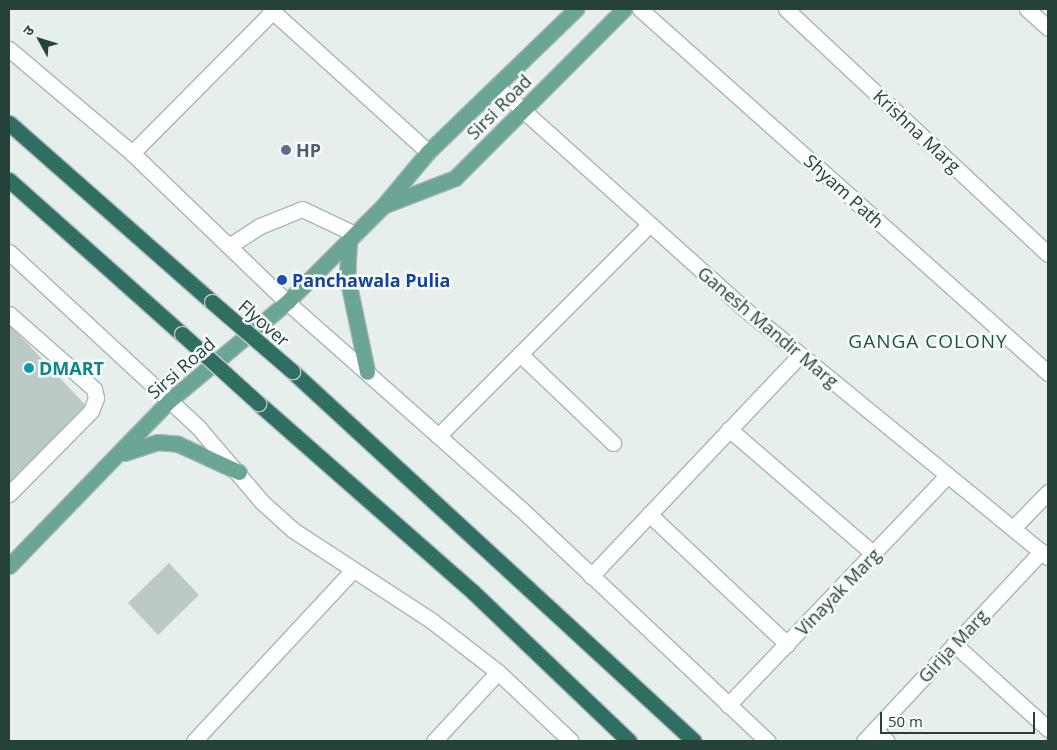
<!DOCTYPE html>
<html>
<head>
<meta charset="utf-8">
<style>
  body { margin:0 }
  #map { position:relative; width:1057px; height:750px; overflow:hidden; background:#e6efeb; font-family:"Open Sans","Noto Sans Devanagari",sans-serif }
  div>[style] { position:absolute }
  [style*='--x'] { left:calc(var(--x)*1px); top:calc(var(--y)*1px); width:calc(var(--w)*1px); rotate:calc(var(--a)*1deg) }
  .building>* { inset:0; background:#bbcac4 }
  .roads { filter:drop-shadow(1px 0 #a8b8b2) drop-shadow(-1px 0 #a8b8b2) drop-shadow(0 1px #a8b8b2) drop-shadow(0 -1px #a8b8b2) }
  .minor>* { height:15px; margin:-7.5px; padding:0 7.5px; transform-origin:7.5px; border-radius:7.5px; background:#fff }
  .major>* { height:15px; margin:-7.5px; padding:0 7.5px; transform-origin:7.5px; border-radius:7.5px; background:#6aa596 }
  .highway>* { height:15px; margin:-7.5px; padding:0 7.5px; transform-origin:7.5px; border-radius:7.5px; background:#2f6f62 }
  .bridges { filter:drop-shadow(1px 0 #c2cac8) drop-shadow(-1px 0 #c2cac8) drop-shadow(0 1px #c2cac8) drop-shadow(0 -1px #c2cac8) }
  .highway-bridge>* { height:15px; margin:-7.5px; padding:0 7.5px; transform-origin:7.5px; border-radius:7.5px; background:#2f6f62 }
  .dots>* { width:14px; height:14px; translate:-50% -50%; box-sizing:border-box; border:2px solid #f7fbf9; border-radius:50% }
  span { translate:-50% -50%; white-space:nowrap; text-align:center; line-height:1.15; -webkit-text-stroke:5px #f7fbf9; paint-order:stroke }
  .street-label { font-size:18px; color:#24423a }
  .service-label { font-size:18px; color:#4e5e75; font-weight:700 }
  .left { translate:0 -50%; text-align:left }
  .transit-label { font-size:18px; color:#164399; font-weight:700 }
  .culture-label { font-size:18px; color:#0d838f; font-weight:700 }
  .neighbourhood-label { font-size:19px; color:#1f5548; letter-spacing:1px }
  .frame { position:absolute; inset:0; border:10px solid #24423a; pointer-events:none }
  .north { position:absolute; left:15px; top:15px; width:50px; height:50px; -webkit-text-stroke:4px #f7fbf9; paint-order:stroke; rotate:309deg; font-size:14px; font-weight:700; line-height:20px; text-align:center; color:#24423a }
  .north::after { content:''; display:block; margin:auto; width:18px; height:22px; background:#24423a; clip-path:polygon(50% 0,100% 100%,50% 72%,0 100%) }
  .scale { position:absolute; left:880px; top:712px; width:155px; height:22px; box-sizing:border-box; border:2px solid #24423a; border-top:0; padding-left:6px; font-size:15px; line-height:18px; white-space:nowrap; color:#24423a; -webkit-text-stroke:4px #f7fbf9; paint-order:stroke }
</style>
</head>
<body>
<div id="map">
  <div class="building">
    <div style="clip-path:polygon(9px 324px,91px 411px,9px 494px)"></div>
    <div style="clip-path:polygon(169px 563px,199px 595px,158px 635px,128px 603px)"></div>
  </div>
  <div class="roads">
    <div class="minor">
      <div style="--x:270;--y:9;--w:213;--a:42.1"></div>
      <div style="--x:640;--y:9;--w:547;--a:41.74"></div>
      <div style="--x:786;--y:9;--w:359;--a:43.1"></div>
      <div style="--x:1027;--y:9;--w:28;--a:42"></div>
      <div style="--x:9;--y:49;--w:161;--a:40.2"></div>
      <div style="--x:132;--y:153;--w:215;--a:43.9"></div>
      <div style="--x:287;--y:302;--w:311;--a:41.5"></div>
      <div style="--x:520;--y:508;--w:340;--a:43.3"></div>
      <div style="--x:496;--y:86;--w:329;--a:41.9"></div>
      <div style="--x:741;--y:306;--w:397;--a:39.3"></div>
      <div style="--x:132;--y:153;--w:203;--a:-45.2"></div>
      <div style="--x:229;--y:246;--w:37;--a:-33"></div>
      <div style="--x:260;--y:226;--w:45;--a:-22"></div>
      <div style="--x:302;--y:209;--w:59;--a:25.3"></div>
      <div style="--x:9;--y:252;--w:258;--a:42.8"></div>
      <div style="--x:198;--y:427;--w:99;--a:49.5"></div>
      <div style="--x:262;--y:502;--w:42;--a:42.1"></div>
      <div style="--x:293;--y:530;--w:166;--a:33.2"></div>
      <div style="--x:432;--y:621;--w:83;--a:37.7"></div>
      <div style="--x:498;--y:672;--w:100;--a:43.4"></div>
      <div style="--x:9;--y:314;--w:113;--a:41.4"></div>
      <div style="--x:94;--y:389;--w:9;--a:77"></div>
      <div style="--x:96;--y:398;--w:14;--a:111"></div>
      <div style="--x:91;--y:411;--w:117;--a:134.7"></div>
      <div style="--x:520;--y:354;--w:129;--a:43.7"></div>
      <div style="--x:729;--y:429;--w:191;--a:40.8"></div>
      <div style="--x:438;--y:436;--w:298;--a:-45"></div>
      <div style="--x:649;--y:514;--w:190;--a:43.3"></div>
      <div style="--x:1014;--y:527;--w:49;--a:-45.8"></div>
      <div style="--x:591;--y:576;--w:304;--a:-46.6"></div>
      <div style="--x:954;--y:644;--w:127;--a:42.1"></div>
      <div style="--x:728;--y:705;--w:315;--a:-46.3"></div>
      <div style="--x:875;--y:730;--w:16;--a:43"></div>
      <div style="--x:194;--y:741;--w:232;--a:-47.1"></div>
      <div style="--x:434;--y:741;--w:94;--a:-47.2"></div>
      <div style="--x:864;--y:741;--w:260;--a:-46.9"></div>
    </div>
    <div class="major">
      <div style="--x:385;--y:205;--w:75;--a:-21.1"></div>
      <div style="--x:455;--y:178;--w:239;--a:-45"></div>
      <div style="--x:349;--y:240;--w:36;--a:93"></div>
      <div style="--x:347;--y:276;--w:98;--a:78.2"></div>
      <div style="--x:124;--y:453;--w:35;--a:-18"></div>
      <div style="--x:157;--y:442;--w:21;--a:5"></div>
      <div style="--x:178;--y:444;--w:67;--a:24.7"></div>
      <div style="--x:9;--y:566;--w:231;--a:-45.9"></div>
      <div style="--x:170;--y:400;--w:153;--a:-39.9"></div>
      <div style="--x:287;--y:302;--w:136;--a:-45"></div>
      <div style="--x:383;--y:206;--w:70;--a:-50.2"></div>
      <div style="--x:428;--y:152;--w:206;--a:-44"></div>
    </div>
    <div class="highway">
      <div style="--x:9;--y:123;--w:271;--a:41.4"></div>
      <div style="--x:9;--y:180;--w:232;--a:41.7"></div>
      <div style="--x:292;--y:371;--w:546;--a:42.63"></div>
      <div style="--x:258;--y:403;--w:286;--a:41.3"></div>
      <div style="--x:473;--y:592;--w:216;--a:43.7"></div>
    </div>
  </div>
  <div class="bridges">
    <div class="highway-bridge">
      <div style="--x:212;--y:302;--w:106;--a:40.8"></div>
      <div style="--x:182;--y:334;--w:103;--a:42.2"></div>
    </div>
  </div>
  <div class="dots">
    <div style="left:286px;top:150px;background:#5c6f8a"></div>
    <div style="left:282px;top:280px;background:#1a4fb4"></div>
    <div style="left:29px;top:368px;background:#0f9aa8"></div>
  </div>
  <div class="street-label">
    <span style="left:499px;top:107px;rotate:-45deg">Sirsi Road</span>
    <span style="left:917px;top:131px;rotate:43deg">Krishna Marg</span>
    <span style="left:844px;top:191px;rotate:42deg">Shyam Path</span>
    <span style="left:264px;top:323px;rotate:41deg">Flyover</span>
    <span style="left:768px;top:327px;rotate:40deg">Ganesh Mandir Marg</span>
    <span style="left:181px;top:368px;rotate:-41deg">Sirsi Road</span>
    <span style="left:838px;top:592px;rotate:-46deg">Vinayak Marg</span>
    <span style="left:953px;top:646px;rotate:-47deg">Girija Marg</span>
  </div>
  <div class="service-label">
    <span class="left" style="left:296px;top:150px">HP</span>
  </div>
  <div class="transit-label">
    <span class="left" style="left:292px;top:280px">Panchawala Pulia</span>
  </div>
  <div class="culture-label">
    <span class="left" style="left:39px;top:368px">DMART</span>
  </div>
  <div class="neighbourhood-label">
    <span style="left:928px;top:342px">GANGA COLONY</span>
  </div>
  <div class="frame"></div>
  <div class="north">उ</div>
  <div class="scale">50 m</div>
</div>
</body>
</html>
